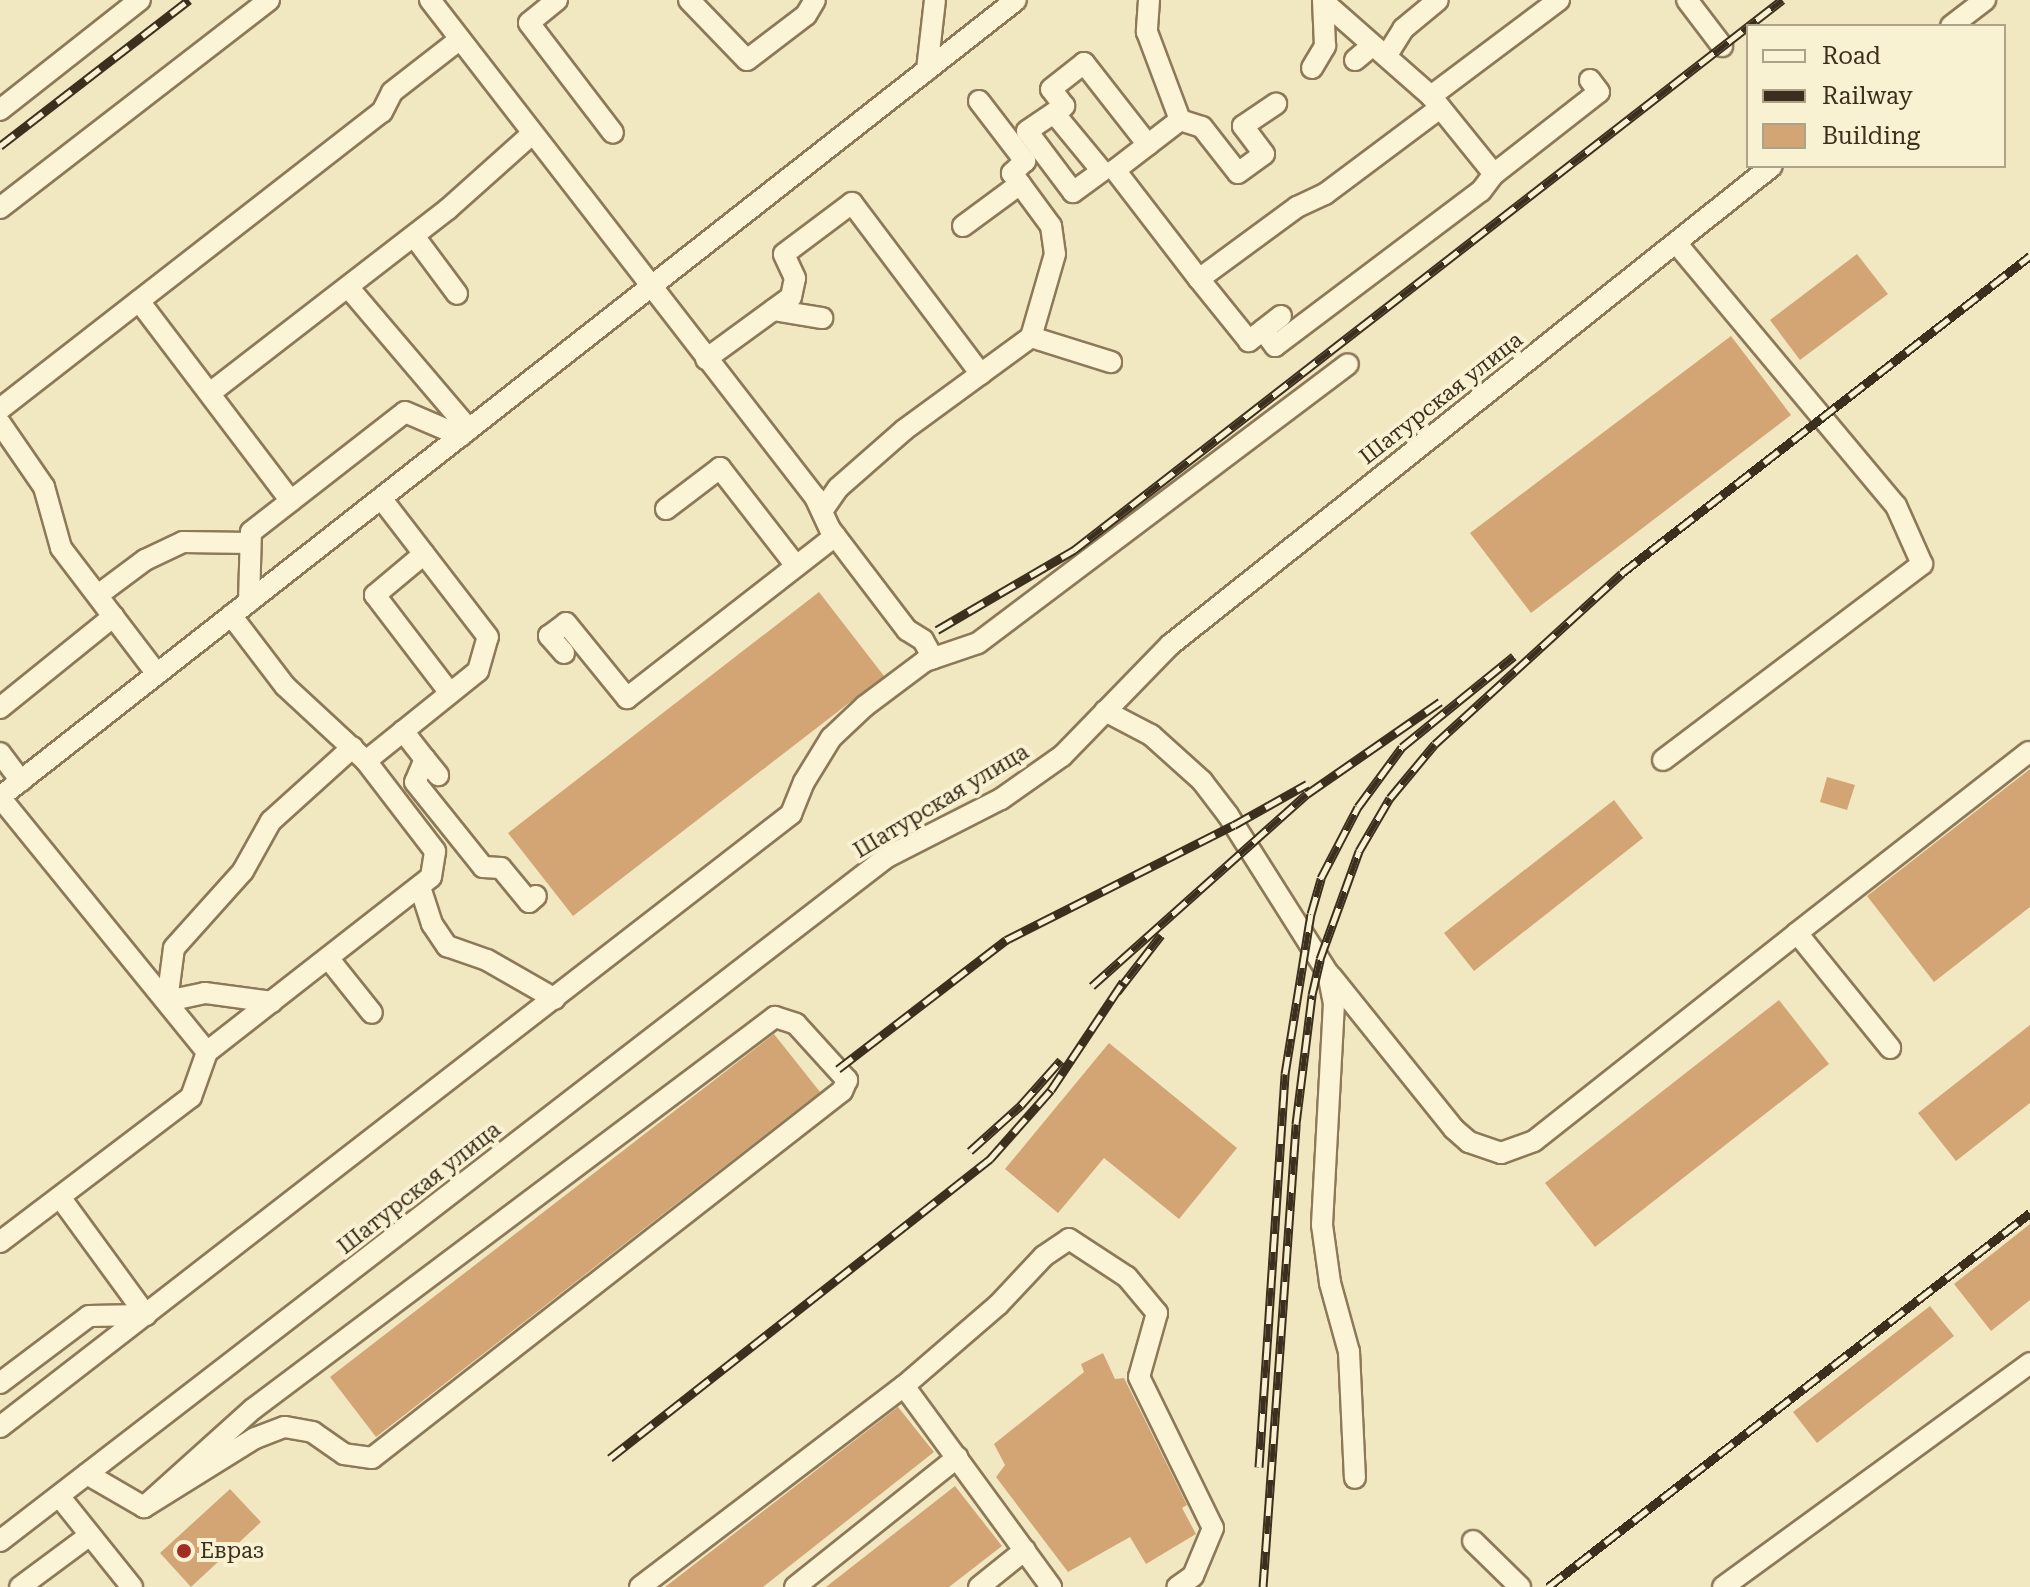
<!DOCTYPE html>
<html>
<head>
<meta charset="utf-8">
<style>
  body { margin:0 }
  #map { position:relative; width:2030px; height:1587px; overflow:hidden; background:#f1e8c2; font-family:"Roboto Serif",serif }
  div>[style] { position:absolute }
  [style*='--x'] { left:calc(var(--x)*1px); top:calc(var(--y)*1px); width:calc(var(--w)*1px); rotate:calc(var(--a)*1deg) }
  .building>* { inset:0; background:#d3a575 }
  .roads { filter:drop-shadow(2px 0 #8d7958) drop-shadow(-2px 0 #8d7958) drop-shadow(0 2px #8d7958) drop-shadow(0 -2px #8d7958) }
  .minor>* { height:20px; margin:-10px; padding:0 10px; transform-origin:10px; border-radius:10px; background:#fbf4d6 }
  .rail>* { height:9px; margin-top:-4.5px; transform-origin:0; background:repeating-linear-gradient(90deg,#f8f1d2 0 18px,#3c2f1d 0 36px); box-sizing:border-box; border-block:2px solid #3c2f1d }
  .dots>* { width:22px; height:22px; translate:-50% -50%; box-sizing:border-box; border:4px solid #f8f1d2; border-radius:50% }
  span { translate:-50% -50%; white-space:nowrap; text-align:center; line-height:1.15; -webkit-text-stroke:8px #f8f1d2; paint-order:stroke }
  .street-label { font-size:22px; color:#3c2f1d }
  .poi-label { font-size:22px; color:#3c2f1d }
  .left { translate:0 -50%; text-align:left }
  .legend { position:absolute; left:1746px; top:24px; width:260px; height:144px; box-sizing:border-box; background:#f8f1d2; border:2px solid #ada38a; margin:0; padding:10px 14px; list-style:none; font-size:24px; color:#3c2f1d }
  .legend li { display:flex; align-items:center; gap:16px; height:40px }
  .legend b { width:40px; border:2px solid #ada38a }
</style>
</head>
<body>
<div id="map">
  <div class="building">
    <div style="clip-path:polygon(1857px 254px,1888px 294px,1800px 360px,1770px 320px)"></div>
    <div style="clip-path:polygon(1731px 336px,1791px 415px,1531px 613px,1470px 533px)"></div>
    <div style="clip-path:polygon(819px 592px,884px 676px,573px 916px,508px 833px)"></div>
    <div style="clip-path:polygon(2030px 769px,2030px 907px,1934px 982px,1867px 896px)"></div>
    <div style="clip-path:polygon(1827px 777px,1855px 785px,1847px 810px,1820px 802px)"></div>
    <div style="clip-path:polygon(1614px 800px,1643px 838px,1474px 971px,1444px 933px)"></div>
    <div style="clip-path:polygon(1779px 1000px,1829px 1064px,1595px 1247px,1545px 1183px)"></div>
    <div style="clip-path:polygon(2030px 1025px,2030px 1103px,1956px 1161px,1918px 1113px)"></div>
    <div style="clip-path:polygon(774px 1034px,820px 1092px,376px 1437px,330px 1377px)"></div>
    <div style="clip-path:polygon(1109px 1043px,1237px 1148px,1179px 1219px,1104px 1158px,1058px 1213px,1005px 1169px)"></div>
    <div style="clip-path:polygon(2030px 1224px,2030px 1300px,1991px 1331px,1954px 1284px)"></div>
    <div style="clip-path:polygon(1930px 1306px,1954px 1336px,1817px 1443px,1793px 1412px)"></div>
    <div style="clip-path:polygon(1103px 1353px,1115px 1379px,1124px 1378px,1144px 1418px,1187px 1505px,1182px 1508px,1196px 1534px,1146px 1564px,1130px 1537px,1068px 1572px,996px 1477px,1005px 1465px,994px 1444px,1084px 1372px,1081px 1364px)"></div>
    <div style="clip-path:polygon(898px 1407px,934px 1452px,763px 1587px,665px 1587px)"></div>
    <div style="clip-path:polygon(955px 1486px,1002px 1546px,949px 1587px,826px 1587px)"></div>
    <div style="clip-path:polygon(230px 1489px,261px 1522px,191px 1587px,160px 1553px)"></div>
  </div>
  <div class="roads">
    <div class="minor">
      <div style="--x:430;--y:0;--w:629;--a:52.24"></div>
      <div style="--x:815;--y:497;--w:35;--a:65"></div>
      <div style="--x:830;--y:529;--w:127;--a:52.7"></div>
      <div style="--x:907;--y:630;--w:19;--a:32"></div>
      <div style="--x:923;--y:640;--w:21;--a:61"></div>
      <div style="--x:557;--y:0;--w:36;--a:141"></div>
      <div style="--x:529;--y:23;--w:138;--a:52.6"></div>
      <div style="--x:689;--y:0;--w:83;--a:46"></div>
      <div style="--x:747;--y:60;--w:74;--a:-37.3"></div>
      <div style="--x:806;--y:15;--w:17;--a:-59"></div>
      <div style="--x:1149;--y:0;--w:32;--a:94"></div>
      <div style="--x:1147;--y:32;--w:94;--a:69.4"></div>
      <div style="--x:1180;--y:120;--w:82;--a:142.4"></div>
      <div style="--x:1115;--y:170;--w:138;--a:52.4"></div>
      <div style="--x:1559;--y:0;--w:160;--a:143.1"></div>
      <div style="--x:1431;--y:96;--w:100;--a:51.1"></div>
      <div style="--x:1494;--y:174;--w:133;--a:-38"></div>
      <div style="--x:1599;--y:92;--w:15;--a:-127"></div>
      <div style="--x:1687;--y:0;--w:58;--a:52.7"></div>
      <div style="--x:1324;--y:2;--w:142;--a:41.3"></div>
      <div style="--x:1951;--y:26;--w:43;--a:-37.4"></div>
      <div style="--x:1387;--y:55;--w:31;--a:-58"></div>
      <div style="--x:1403;--y:29;--w:45;--a:-39.6"></div>
      <div style="--x:1355;--y:60;--w:23;--a:-40"></div>
      <div style="--x:1312;--y:68;--w:26;--a:-59"></div>
      <div style="--x:1325;--y:46;--w:46;--a:-92.5"></div>
      <div style="--x:927;--y:70;--w:70;--a:-83.5"></div>
      <div style="--x:979;--y:101;--w:76;--a:52.5"></div>
      <div style="--x:1025;--y:161;--w:18;--a:137"></div>
      <div style="--x:1012;--y:173;--w:66;--a:53.7"></div>
      <div style="--x:1051;--y:226;--w:28;--a:82"></div>
      <div style="--x:1055;--y:254;--w:86;--a:106.1"></div>
      <div style="--x:0;--y:110;--w:178;--a:-38.2"></div>
      <div style="--x:1054;--y:113;--w:75;--a:50.4"></div>
      <div style="--x:1102;--y:171;--w:36;--a:144"></div>
      <div style="--x:1073;--y:192;--w:76;--a:-127"></div>
      <div style="--x:1027;--y:131;--w:45;--a:-34"></div>
      <div style="--x:1064;--y:106;--w:21;--a:-127"></div>
      <div style="--x:1051;--y:89;--w:42;--a:-38.2"></div>
      <div style="--x:1084;--y:63;--w:104;--a:52"></div>
      <div style="--x:1180;--y:120;--w:23;--a:18"></div>
      <div style="--x:1202;--y:127;--w:58;--a:52"></div>
      <div style="--x:1238;--y:173;--w:32;--a:-36"></div>
      <div style="--x:1264;--y:154;--w:35;--a:-127"></div>
      <div style="--x:1243;--y:126;--w:40;--a:-34"></div>
      <div style="--x:0;--y:208;--w:340;--a:-37.7"></div>
      <div style="--x:963;--y:226;--w:71;--a:-36.4"></div>
      <div style="--x:414;--y:236;--w:72;--a:53.4"></div>
      <div style="--x:348;--y:287;--w:187;--a:49.6"></div>
      <div style="--x:139;--y:301;--w:251;--a:52.8"></div>
      <div style="--x:773;--y:310;--w:50;--a:9.3"></div>
      <div style="--x:1281;--y:316;--w:41;--a:142"></div>
      <div style="--x:1249;--y:341;--w:80;--a:-128.9"></div>
      <div style="--x:1199;--y:279;--w:122;--a:-36.3"></div>
      <div style="--x:1297;--y:207;--w:31;--a:-25"></div>
      <div style="--x:1325;--y:194;--w:144;--a:-36.8"></div>
      <div style="--x:1263;--y:330;--w:20;--a:53"></div>
      <div style="--x:1275;--y:346;--w:258;--a:-37"></div>
      <div style="--x:1481;--y:191;--w:21;--a:-53"></div>
      <div style="--x:706;--y:359;--w:105;--a:-36.1"></div>
      <div style="--x:791;--y:297;--w:19;--a:-78"></div>
      <div style="--x:795;--y:278;--w:26;--a:-115"></div>
      <div style="--x:784;--y:254;--w:85;--a:-36.9"></div>
      <div style="--x:852;--y:203;--w:214;--a:53"></div>
      <div style="--x:210;--y:393;--w:301;--a:-37.7"></div>
      <div style="--x:448;--y:209;--w:113;--a:-41.8"></div>
      <div style="--x:0;--y:409;--w:484;--a:-37.9"></div>
      <div style="--x:382;--y:112;--w:22;--a:-63"></div>
      <div style="--x:392;--y:92;--w:86;--a:-37.9"></div>
      <div style="--x:0;--y:423;--w:78;--a:55.5"></div>
      <div style="--x:44;--y:487;--w:63;--a:74.4"></div>
      <div style="--x:61;--y:548;--w:158;--a:52.7"></div>
      <div style="--x:666;--y:509;--w:68;--a:-37.2"></div>
      <div style="--x:720;--y:468;--w:124;--a:52.2"></div>
      <div style="--x:822;--y:511;--w:28;--a:-55"></div>
      <div style="--x:838;--y:488;--w:88;--a:-41.3"></div>
      <div style="--x:904;--y:430;--w:157;--a:-36.2"></div>
      <div style="--x:1031;--y:337;--w:84;--a:17.4"></div>
      <div style="--x:424;--y:554;--w:64;--a:140.1"></div>
      <div style="--x:375;--y:595;--w:123;--a:52.6"></div>
      <div style="--x:98;--y:595;--w:59;--a:-36.7"></div>
      <div style="--x:145;--y:560;--w:42;--a:-25.3"></div>
      <div style="--x:183;--y:542;--w:67;--a:0.9"></div>
      <div style="--x:249;--y:602;--w:70;--a:-88.4"></div>
      <div style="--x:251;--y:532;--w:195;--a:-37.9"></div>
      <div style="--x:405;--y:412;--w:61;--a:23.2"></div>
      <div style="--x:564;--y:653;--w:23;--a:-131"></div>
      <div style="--x:549;--y:636;--w:21;--a:-37"></div>
      <div style="--x:566;--y:623;--w:97;--a:50.9"></div>
      <div style="--x:627;--y:698;--w:264;--a:-37.9"></div>
      <div style="--x:0;--y:708;--w:146;--a:-38.9"></div>
      <div style="--x:1105;--y:711;--w:52;--a:27.6"></div>
      <div style="--x:1151;--y:735;--w:69;--a:42"></div>
      <div style="--x:1202;--y:781;--w:43;--a:52.6"></div>
      <div style="--x:1228;--y:815;--w:187;--a:57.7"></div>
      <div style="--x:1328;--y:973;--w:31;--a:79"></div>
      <div style="--x:1334;--y:1003;--w:222;--a:93.1"></div>
      <div style="--x:1322;--y:1225;--w:59;--a:82.1"></div>
      <div style="--x:1330;--y:1283;--w:72;--a:74.6"></div>
      <div style="--x:1349;--y:1352;--w:126;--a:87.3"></div>
      <div style="--x:403;--y:731;--w:36;--a:52"></div>
      <div style="--x:425;--y:759;--w:25;--a:113"></div>
      <div style="--x:415;--y:782;--w:109;--a:51.3"></div>
      <div style="--x:483;--y:867;--w:18;--a:3"></div>
      <div style="--x:501;--y:868;--w:44;--a:50.5"></div>
      <div style="--x:529;--y:902;--w:9;--a:-41"></div>
      <div style="--x:0;--y:753;--w:35;--a:53"></div>
      <div style="--x:425;--y:759;--w:21;--a:51"></div>
      <div style="--x:1663;--y:760;--w:325;--a:-37.1"></div>
      <div style="--x:1922;--y:564;--w:64;--a:-114.1"></div>
      <div style="--x:1896;--y:506;--w:343;--a:-129.9"></div>
      <div style="--x:366;--y:761;--w:144;--a:-38.8"></div>
      <div style="--x:478;--y:671;--w:35;--a:-74"></div>
      <div style="--x:488;--y:637;--w:175;--a:-127.6"></div>
      <div style="--x:420;--y:887;--w:39;--a:72"></div>
      <div style="--x:432;--y:924;--w:27;--a:56"></div>
      <div style="--x:447;--y:946;--w:42;--a:19.3"></div>
      <div style="--x:487;--y:960;--w:78;--a:29.8"></div>
      <div style="--x:1797;--y:933;--w:294;--a:-38"></div>
      <div style="--x:328;--y:958;--w:70;--a:51.3"></div>
      <div style="--x:1331;--y:976;--w:196;--a:51.2"></div>
      <div style="--x:1454;--y:1129;--w:20;--a:41"></div>
      <div style="--x:1469;--y:1142;--w:34;--a:19"></div>
      <div style="--x:1501;--y:1153;--w:35;--a:-20"></div>
      <div style="--x:1534;--y:1141;--w:335;--a:-38.3"></div>
      <div style="--x:1797;--y:933;--w:148;--a:51"></div>
      <div style="--x:272;--y:1002;--w:68;--a:-172.3"></div>
      <div style="--x:205;--y:993;--w:39;--a:168"></div>
      <div style="--x:167;--y:1001;--w:53;--a:-82.5"></div>
      <div style="--x:174;--y:948;--w:103;--a:-48.1"></div>
      <div style="--x:243;--y:871;--w:57;--a:-60.8"></div>
      <div style="--x:271;--y:821;--w:110;--a:-42.1"></div>
      <div style="--x:207;--y:1052;--w:328;--a:-129.1"></div>
      <div style="--x:0;--y:797;--w:1291;--a:-38.11"></div>
      <div style="--x:0;--y:1242;--w:240;--a:-37.2"></div>
      <div style="--x:191;--y:1097;--w:48;--a:-70.4"></div>
      <div style="--x:207;--y:1052;--w:284;--a:-38"></div>
      <div style="--x:431;--y:877;--w:26;--a:-81"></div>
      <div style="--x:435;--y:851;--w:113;--a:-127.5"></div>
      <div style="--x:366;--y:761;--w:110;--a:-137.2"></div>
      <div style="--x:285;--y:686;--w:89;--a:-127.3"></div>
      <div style="--x:0;--y:1383;--w:111;--a:-37"></div>
      <div style="--x:89;--y:1316;--w:57;--a:-1"></div>
      <div style="--x:146;--y:1315;--w:146;--a:-126.1"></div>
      <div style="--x:904;--y:1386;--w:124;--a:-40.8"></div>
      <div style="--x:998;--y:1305;--w:67;--a:-46.8"></div>
      <div style="--x:1044;--y:1256;--w:30;--a:-34"></div>
      <div style="--x:1069;--y:1239;--w:69;--a:33.2"></div>
      <div style="--x:1127;--y:1277;--w:47;--a:50.2"></div>
      <div style="--x:1157;--y:1313;--w:66;--a:105.7"></div>
      <div style="--x:1139;--y:1377;--w:168;--a:63.9"></div>
      <div style="--x:1213;--y:1528;--w:52;--a:112.6"></div>
      <div style="--x:1193;--y:1576;--w:19;--a:145"></div>
      <div style="--x:0;--y:1427;--w:1001;--a:-37.77"></div>
      <div style="--x:791;--y:814;--w:35;--a:-68"></div>
      <div style="--x:804;--y:782;--w:52;--a:-58.5"></div>
      <div style="--x:831;--y:738;--w:47;--a:-43.3"></div>
      <div style="--x:865;--y:706;--w:75;--a:-36.9"></div>
      <div style="--x:925;--y:661;--w:56;--a:-18.8"></div>
      <div style="--x:978;--y:643;--w:463;--a:-37"></div>
      <div style="--x:87;--y:1474;--w:66;--a:30.1"></div>
      <div style="--x:144;--y:1507;--w:147;--a:-42"></div>
      <div style="--x:253;--y:1409;--w:653;--a:-36.91"></div>
      <div style="--x:775;--y:1017;--w:22;--a:18"></div>
      <div style="--x:796;--y:1024;--w:76;--a:47.7"></div>
      <div style="--x:847;--y:1080;--w:12;--a:114"></div>
      <div style="--x:842;--y:1091;--w:596;--a:142.02"></div>
      <div style="--x:372;--y:1458;--w:28;--a:-172"></div>
      <div style="--x:344;--y:1454;--w:38;--a:-145"></div>
      <div style="--x:313;--y:1432;--w:29;--a:-170"></div>
      <div style="--x:284;--y:1427;--w:31;--a:159"></div>
      <div style="--x:255;--y:1438;--w:131;--a:148.1"></div>
      <div style="--x:59;--y:1496;--w:117;--a:51.3"></div>
      <div style="--x:0;--y:1541;--w:1120;--a:-37.64"></div>
      <div style="--x:887;--y:857;--w:128;--a:-27"></div>
      <div style="--x:1001;--y:799;--w:75;--a:-35.2"></div>
      <div style="--x:1062;--y:756;--w:155;--a:-45.8"></div>
      <div style="--x:1170;--y:645;--w:769;--a:-38.51"></div>
      <div style="--x:1473;--y:1541;--w:66;--a:44.4"></div>
      <div style="--x:20;--y:1587;--w:87;--a:-36.6"></div>
      <div style="--x:640;--y:1587;--w:332;--a:-37.3"></div>
      <div style="--x:904;--y:1386;--w:249;--a:53.8"></div>
      <div style="--x:795;--y:1587;--w:208;--a:-38.6"></div>
      <div style="--x:979;--y:1587;--w:59;--a:-38.8"></div>
      <div style="--x:1723;--y:1587;--w:380;--a:-36.1"></div>
    </div>
  </div>
  <div class="rail">
    <div style="--x:0;--y:146;--w:239;--a:-37.7"></div>
    <div style="--x:937;--y:630;--w:159;--a:-30.3"></div>
    <div style="--x:1074;--y:550;--w:897;--a:-37.84"></div>
    <div style="--x:1092;--y:986;--w:288;--a:-41.8"></div>
    <div style="--x:1307;--y:794;--w:162;--a:-34.7"></div>
    <div style="--x:1117;--y:992;--w:72;--a:-52.3"></div>
    <div style="--x:838;--y:1069;--w:212;--a:-37.5"></div>
    <div style="--x:1006;--y:940;--w:255;--a:-26.8"></div>
    <div style="--x:1234;--y:825;--w:84;--a:-29.3"></div>
    <div style="--x:970;--y:1151;--w:69;--a:-42"></div>
    <div style="--x:1021;--y:1105;--w:60;--a:-48.4"></div>
    <div style="--x:610;--y:1458;--w:484;--a:-38.2"></div>
    <div style="--x:990;--y:1159;--w:92;--a:-48.5"></div>
    <div style="--x:1051;--y:1090;--w:130;--a:-56.3"></div>
    <div style="--x:1259;--y:1467;--w:394;--a:-86.2"></div>
    <div style="--x:1285;--y:1074;--w:162;--a:-80.8"></div>
    <div style="--x:1311;--y:914;--w:37;--a:-74"></div>
    <div style="--x:1321;--y:878;--w:80;--a:-62.5"></div>
    <div style="--x:1358;--y:807;--w:74;--a:-53.7"></div>
    <div style="--x:1402;--y:747;--w:144;--a:-39.1"></div>
    <div style="--x:1263;--y:1587;--w:464;--a:-85.9"></div>
    <div style="--x:1296;--y:1124;--w:130;--a:-82.9"></div>
    <div style="--x:1312;--y:995;--w:37;--a:-77"></div>
    <div style="--x:1320;--y:959;--w:115;--a:-70.1"></div>
    <div style="--x:1359;--y:851;--w:61;--a:-59.7"></div>
    <div style="--x:1390;--y:798;--w:70;--a:-50.2"></div>
    <div style="--x:1435;--y:744;--w:253;--a:-42.4"></div>
    <div style="--x:1622;--y:573;--w:517;--a:-37.85"></div>
    <div style="--x:1548;--y:1587;--w:610;--a:-37.81"></div>
  </div>
  <div class="dots">
    <div style="left:184px;top:1551px;background:#a12e23"></div>
  </div>
  <div class="street-label">
    <span style="left:1441px;top:398px;rotate:-38deg">Шатурская улица</span>
    <span style="left:941px;top:801px;rotate:-31deg">Шатурская улица</span>
    <span style="left:419px;top:1188px;rotate:-38deg">Шатурская улица</span>
  </div>
  <div class="poi-label">
    <span class="left" style="left:200px;top:1551px">Евраз</span>
  </div>
  <ul class="legend">
  <li><b style="height:10px;background:#fbf4d6"></b>Road</li>
  <li><b style="height:10px;background:#3c2f1d"></b>Railway</li>
  <li><b style="height:22px;background:#d3a575"></b>Building</li>
  </ul>
</div>
</body>
</html>
